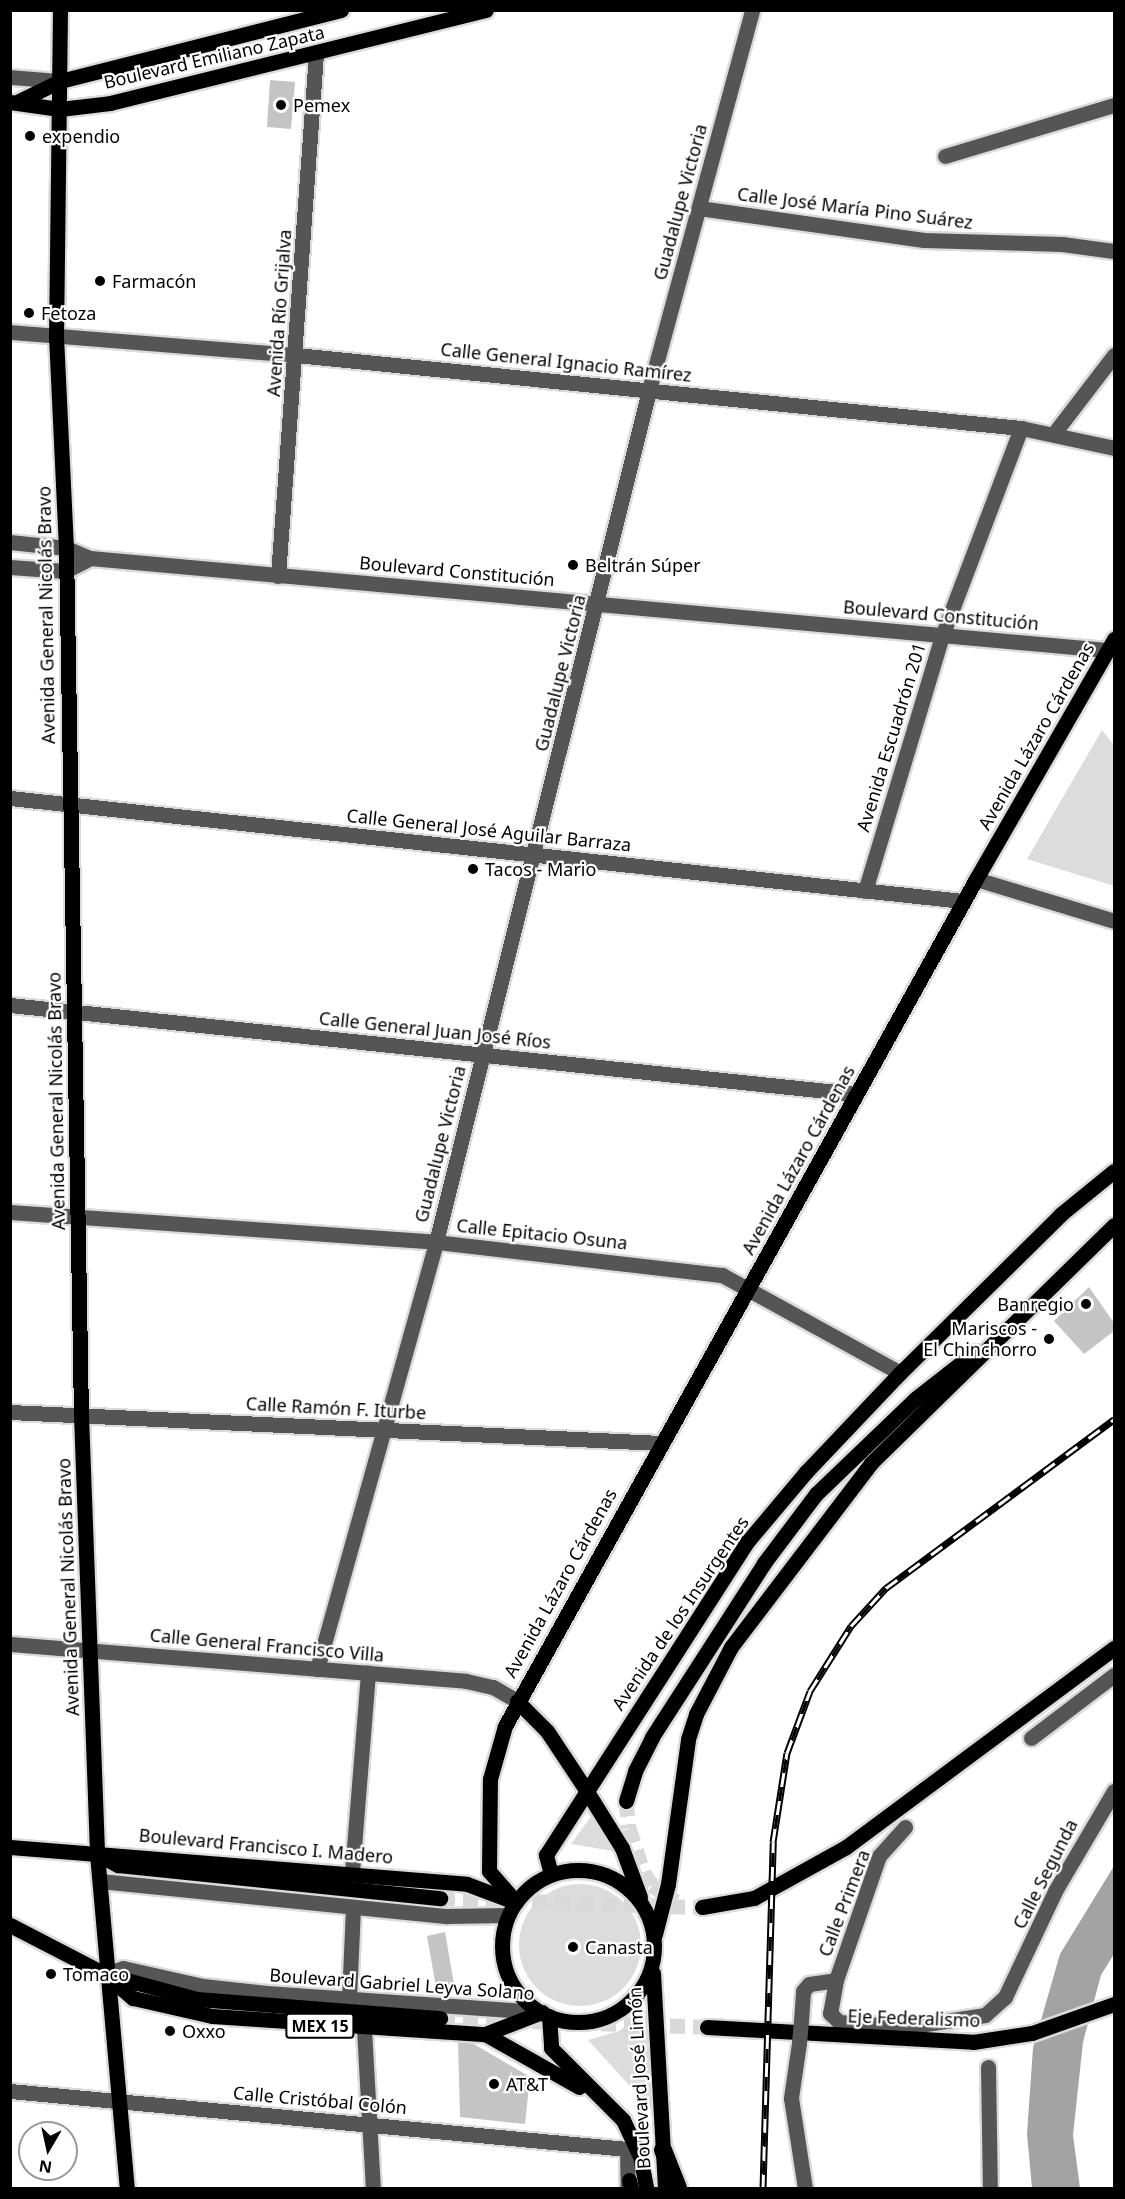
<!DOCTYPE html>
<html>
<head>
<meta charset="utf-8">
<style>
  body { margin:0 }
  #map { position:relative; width:1125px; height:2199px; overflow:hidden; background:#fff; font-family:"Noto Sans",sans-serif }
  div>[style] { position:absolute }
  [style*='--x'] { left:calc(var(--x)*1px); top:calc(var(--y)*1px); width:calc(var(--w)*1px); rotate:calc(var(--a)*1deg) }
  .green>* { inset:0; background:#dcdcdc }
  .round { border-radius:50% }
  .water>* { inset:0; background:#a3a3a3 }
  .building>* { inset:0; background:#c4c4c4 }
  .major-tunnel>* { height:15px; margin-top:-7.5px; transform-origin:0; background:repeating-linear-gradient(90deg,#d9d9d9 0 15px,transparent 0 23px) }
  .roads { filter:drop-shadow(2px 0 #dbdbdb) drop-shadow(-2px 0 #dbdbdb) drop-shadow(0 2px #dbdbdb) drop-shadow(0 -2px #dbdbdb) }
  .minor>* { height:15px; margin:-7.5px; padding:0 7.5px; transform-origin:7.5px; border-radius:7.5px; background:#555 }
  .major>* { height:15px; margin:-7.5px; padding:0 7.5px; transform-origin:7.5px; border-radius:7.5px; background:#000 }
  .major>.ring { margin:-7.5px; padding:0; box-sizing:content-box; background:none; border:15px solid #000; border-radius:50% }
  .highway>* { height:18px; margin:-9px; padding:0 9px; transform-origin:9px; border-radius:9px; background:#000 }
  .rail>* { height:7px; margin-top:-3.5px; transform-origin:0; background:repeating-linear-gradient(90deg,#fff 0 14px,#000 0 28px); box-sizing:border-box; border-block:2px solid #000 }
  .minor-bridge>* { height:15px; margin:-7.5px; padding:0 7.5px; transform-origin:7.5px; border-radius:7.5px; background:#555 }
  .dots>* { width:16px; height:16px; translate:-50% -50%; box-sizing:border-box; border:3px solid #fff; border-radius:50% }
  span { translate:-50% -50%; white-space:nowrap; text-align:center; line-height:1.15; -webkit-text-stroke:4.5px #fff; paint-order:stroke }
  .shield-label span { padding:2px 4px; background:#fff; border:2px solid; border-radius:4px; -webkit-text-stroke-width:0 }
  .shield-label { font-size:16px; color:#000; font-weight:700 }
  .street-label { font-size:18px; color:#000 }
  .poi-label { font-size:18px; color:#000 }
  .left { translate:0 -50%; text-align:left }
  .right { translate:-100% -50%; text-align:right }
  .frame { position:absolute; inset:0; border:12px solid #000; pointer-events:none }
  .north { position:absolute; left:18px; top:2121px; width:60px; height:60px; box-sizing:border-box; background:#fff; border:2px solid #999; border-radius:50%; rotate:189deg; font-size:16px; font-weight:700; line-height:24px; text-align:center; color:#000 }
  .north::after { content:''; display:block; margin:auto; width:21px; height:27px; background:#000; clip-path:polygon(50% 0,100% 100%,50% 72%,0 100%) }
</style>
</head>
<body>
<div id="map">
  <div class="green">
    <div style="clip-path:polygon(1102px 730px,1114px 745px,1114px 886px,1027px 859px)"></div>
    <div style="clip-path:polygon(593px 1814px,619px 1852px,571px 1844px)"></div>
    <div class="round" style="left:519px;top:1884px;width:122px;height:122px"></div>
    <div style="clip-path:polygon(647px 2009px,656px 2115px,588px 2040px,619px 2031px)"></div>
  </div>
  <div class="water">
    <div style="clip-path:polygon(1114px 1866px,1114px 1954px,1101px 1975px,1083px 2042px,1073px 2135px,1080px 2188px,1032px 2188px,1027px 2134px,1033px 2048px,1060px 1954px)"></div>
  </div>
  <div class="building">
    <div style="clip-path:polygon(270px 80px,295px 82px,291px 129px,267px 127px)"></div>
    <div style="clip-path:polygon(1089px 1287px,1114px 1323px,1114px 1331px,1084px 1354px,1054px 1321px)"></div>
    <div style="clip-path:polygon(445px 1932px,454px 1984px,436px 1987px,427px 1936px)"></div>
    <div style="clip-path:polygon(458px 2042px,472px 2043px,530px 2077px,525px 2124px,460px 2117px)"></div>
  </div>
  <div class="major-tunnel">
    <div style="--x:626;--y:1801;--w:27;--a:84"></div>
    <div style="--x:629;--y:1828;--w:47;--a:71.6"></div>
    <div style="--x:644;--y:1873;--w:14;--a:56"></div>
    <div style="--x:652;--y:1885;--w:29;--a:34"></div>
    <div style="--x:440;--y:1898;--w:262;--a:2"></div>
    <div style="--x:440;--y:2018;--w:267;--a:1.9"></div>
  </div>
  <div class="roads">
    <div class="minor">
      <div style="--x:10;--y:77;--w:50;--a:4.6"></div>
      <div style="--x:945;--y:156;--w:177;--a:-16.8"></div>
      <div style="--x:699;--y:208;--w:227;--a:8.1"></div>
      <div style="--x:924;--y:240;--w:138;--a:1.7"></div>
      <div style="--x:1062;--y:244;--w:52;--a:7.7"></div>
      <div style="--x:10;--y:332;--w:287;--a:4.6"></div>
      <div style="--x:296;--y:355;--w:729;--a:5.75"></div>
      <div style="--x:1021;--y:428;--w:95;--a:12.1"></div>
      <div style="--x:1055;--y:432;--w:97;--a:-52.5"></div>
      <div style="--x:10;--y:542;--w:56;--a:6.1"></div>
      <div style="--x:66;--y:548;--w:26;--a:23"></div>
      <div style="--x:90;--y:558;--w:1021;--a:5.17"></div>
      <div style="--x:10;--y:567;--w:55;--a:4.2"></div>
      <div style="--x:65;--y:571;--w:28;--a:-27"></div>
      <div style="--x:278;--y:576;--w:524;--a:-85.84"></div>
      <div style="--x:10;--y:798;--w:959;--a:6.17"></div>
      <div style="--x:976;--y:879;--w:144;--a:16.9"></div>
      <div style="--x:865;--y:891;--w:266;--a:-73.2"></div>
      <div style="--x:942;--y:636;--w:222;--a:-69.2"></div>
      <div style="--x:10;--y:1005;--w:850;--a:6.01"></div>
      <div style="--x:10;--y:1212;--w:427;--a:4"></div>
      <div style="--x:436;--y:1242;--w:288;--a:6.6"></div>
      <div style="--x:722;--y:1275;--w:203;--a:28.8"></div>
      <div style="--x:10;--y:1412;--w:651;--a:2.73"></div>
      <div style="--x:10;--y:1644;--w:457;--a:4.6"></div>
      <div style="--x:466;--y:1681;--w:28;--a:13"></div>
      <div style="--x:493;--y:1687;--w:28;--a:30"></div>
      <div style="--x:317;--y:1669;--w:443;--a:-74.4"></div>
      <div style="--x:436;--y:1242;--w:878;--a:-75.96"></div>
      <div style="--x:649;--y:390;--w:394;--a:-74.8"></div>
      <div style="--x:1031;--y:1738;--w:104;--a:-37.2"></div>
      <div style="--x:352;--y:1872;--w:200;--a:-85.4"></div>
      <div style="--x:100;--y:1881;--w:349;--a:5.8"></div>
      <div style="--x:447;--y:1916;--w:61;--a:-0.9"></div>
      <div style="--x:105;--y:1974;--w:19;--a:-18"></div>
      <div style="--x:123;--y:1968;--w:82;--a:12.7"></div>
      <div style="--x:203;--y:1986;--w:64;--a:6.2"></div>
      <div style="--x:267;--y:1993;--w:276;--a:4"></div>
      <div style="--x:836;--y:1980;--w:34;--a:100"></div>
      <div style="--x:830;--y:2013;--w:13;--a:45"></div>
      <div style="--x:839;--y:2022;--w:67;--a:4.3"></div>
      <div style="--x:906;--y:2027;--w:80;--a:-8.6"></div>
      <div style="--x:985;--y:2015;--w:27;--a:-42"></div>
      <div style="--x:1005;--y:1997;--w:117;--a:-64.7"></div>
      <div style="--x:1055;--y:1891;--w:116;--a:-59.5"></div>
      <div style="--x:349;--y:1999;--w:92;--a:-87.5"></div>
      <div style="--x:801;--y:2021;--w:30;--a:-86"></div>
      <div style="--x:803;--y:1991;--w:9;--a:-49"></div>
      <div style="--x:809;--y:1984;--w:27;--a:-8"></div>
      <div style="--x:836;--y:1980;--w:131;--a:-70.9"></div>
      <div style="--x:879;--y:1856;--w:39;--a:-48"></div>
      <div style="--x:364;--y:2029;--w:159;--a:86.8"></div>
      <div style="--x:799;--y:2043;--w:56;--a:98.3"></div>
      <div style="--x:791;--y:2098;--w:91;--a:81.2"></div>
      <div style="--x:988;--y:2067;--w:121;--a:89.1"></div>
      <div style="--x:10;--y:2091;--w:620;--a:5.37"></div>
      <div style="--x:627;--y:2149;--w:39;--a:89"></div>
    </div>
    <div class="major">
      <div style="--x:60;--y:10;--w:326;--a:90.7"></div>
      <div style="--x:56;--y:336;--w:212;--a:87.3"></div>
      <div style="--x:66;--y:548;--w:867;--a:89.01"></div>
      <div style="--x:81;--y:1415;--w:439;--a:87.9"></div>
      <div style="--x:97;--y:1854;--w:335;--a:84.9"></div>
      <div style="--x:19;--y:101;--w:46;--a:-26"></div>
      <div style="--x:60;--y:81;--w:290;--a:-14.2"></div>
      <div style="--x:10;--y:102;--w:50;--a:8"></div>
      <div style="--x:60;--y:109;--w:50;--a:-6.8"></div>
      <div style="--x:110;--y:103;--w:387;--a:-13.9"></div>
      <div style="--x:517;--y:1701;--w:42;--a:45"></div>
      <div style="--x:547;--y:1731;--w:71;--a:56.5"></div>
      <div style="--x:586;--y:1790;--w:68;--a:58.2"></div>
      <div style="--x:622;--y:1848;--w:52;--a:69.8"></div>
      <div style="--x:626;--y:1801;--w:31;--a:-73"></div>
      <div style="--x:635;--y:1771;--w:38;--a:-63"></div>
      <div style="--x:652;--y:1737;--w:207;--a:-57.2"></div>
      <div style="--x:764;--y:1563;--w:86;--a:-53"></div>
      <div style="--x:816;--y:1494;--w:137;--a:-43.8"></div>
      <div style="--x:915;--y:1399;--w:76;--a:-38.1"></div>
      <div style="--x:10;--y:1847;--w:458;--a:4.6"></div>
      <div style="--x:467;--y:1884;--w:51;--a:20.6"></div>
      <div style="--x:97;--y:1854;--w:24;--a:28"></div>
      <div style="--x:118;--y:1865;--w:324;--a:5.9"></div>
      <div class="ring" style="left:502px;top:1870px;width:137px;height:137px"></div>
      <div style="--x:551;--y:1874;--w:20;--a:-105"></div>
      <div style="--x:546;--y:1855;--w:372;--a:-57.3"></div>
      <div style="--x:747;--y:1542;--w:92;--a:-49.9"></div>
      <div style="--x:806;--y:1472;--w:137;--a:-46.5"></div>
      <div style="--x:900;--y:1373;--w:226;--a:-44.6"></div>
      <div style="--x:1061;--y:1214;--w:68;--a:-39.1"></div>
      <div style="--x:516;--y:1902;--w:41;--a:-131.1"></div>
      <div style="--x:489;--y:1871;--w:92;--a:-89.4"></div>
      <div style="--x:490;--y:1779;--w:55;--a:-74.2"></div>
      <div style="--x:505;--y:1726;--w:969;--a:-60.92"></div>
      <div style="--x:976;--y:879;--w:277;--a:-60.1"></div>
      <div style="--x:702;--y:1907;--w:53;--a:-9.8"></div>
      <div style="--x:754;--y:1898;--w:105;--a:-29"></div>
      <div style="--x:846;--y:1847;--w:334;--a:-36.6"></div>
      <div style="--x:10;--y:1925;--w:107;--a:27.3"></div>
      <div style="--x:105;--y:1974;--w:37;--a:41"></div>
      <div style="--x:133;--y:1998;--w:81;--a:12.8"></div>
      <div style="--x:212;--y:2016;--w:274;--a:3.8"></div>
      <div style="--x:485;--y:2034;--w:61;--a:-21.1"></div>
      <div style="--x:655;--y:1934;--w:52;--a:-75.4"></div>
      <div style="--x:668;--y:1884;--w:146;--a:-82.1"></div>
      <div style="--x:688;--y:1739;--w:26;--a:-72"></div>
      <div style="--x:696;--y:1714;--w:76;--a:-62.4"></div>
      <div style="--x:731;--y:1647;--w:231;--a:-52.7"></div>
      <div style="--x:871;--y:1463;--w:340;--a:-44.4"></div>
      <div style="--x:653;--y:1973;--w:215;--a:86.8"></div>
      <div style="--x:108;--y:1975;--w:92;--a:15.1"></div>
      <div style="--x:197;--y:1999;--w:244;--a:4.5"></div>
      <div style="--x:549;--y:2016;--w:32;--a:86"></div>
      <div style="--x:551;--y:2048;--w:102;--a:45"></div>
      <div style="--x:623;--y:2120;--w:40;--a:65"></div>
      <div style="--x:640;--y:2156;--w:33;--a:79"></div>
      <div style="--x:707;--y:2027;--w:266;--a:3.2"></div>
      <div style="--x:973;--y:2042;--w:60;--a:-8.7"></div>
      <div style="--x:1032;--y:2033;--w:87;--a:-19.5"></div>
      <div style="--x:485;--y:2034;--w:108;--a:29.4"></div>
      <div style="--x:629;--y:2180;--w:8;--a:76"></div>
    </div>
    <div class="highway">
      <div style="--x:663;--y:2150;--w:41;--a:68.5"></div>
    </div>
  </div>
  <div class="rail">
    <div style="--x:763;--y:2188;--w:346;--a:-88.3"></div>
    <div style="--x:773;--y:1842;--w:90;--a:-81.1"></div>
    <div style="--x:787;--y:1753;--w:66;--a:-69.6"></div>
    <div style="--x:810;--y:1691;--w:77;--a:-57.8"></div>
    <div style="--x:851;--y:1626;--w:52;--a:-47.4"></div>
    <div style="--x:886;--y:1588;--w:284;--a:-36.5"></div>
  </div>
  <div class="minor-bridge">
    <div style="--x:799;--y:2043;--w:22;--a:-85"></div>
  </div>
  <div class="dots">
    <div style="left:281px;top:105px;background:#000"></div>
    <div style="left:30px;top:136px;background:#000"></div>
    <div style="left:100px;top:281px;background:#000"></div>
    <div style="left:29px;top:313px;background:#000"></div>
    <div style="left:573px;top:565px;background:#000"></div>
    <div style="left:473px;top:869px;background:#000"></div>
    <div style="left:1086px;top:1304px;background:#000"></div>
    <div style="left:1049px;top:1339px;background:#000"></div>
    <div style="left:573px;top:1947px;background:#000"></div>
    <div style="left:51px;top:1974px;background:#000"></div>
    <div style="left:170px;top:2031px;background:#000"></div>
    <div style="left:494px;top:2084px;background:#000"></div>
  </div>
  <div class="shield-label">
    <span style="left:320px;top:2026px">MEX 15</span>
  </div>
  <div class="street-label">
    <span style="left:214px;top:57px;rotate:-13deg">Boulevard Emiliano Zapata</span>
    <span style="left:680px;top:202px;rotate:-75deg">Guadalupe Victoria</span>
    <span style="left:855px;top:208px;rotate:7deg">Calle José María Pino Suárez</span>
    <span style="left:279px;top:313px;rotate:-86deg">Avenida Río Grijalva</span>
    <span style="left:566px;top:362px;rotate:6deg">Calle General Ignacio Ramírez</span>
    <span style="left:457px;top:571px;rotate:5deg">Boulevard Constitución</span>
    <span style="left:46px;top:615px;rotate:-91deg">Avenida General Nicolás Bravo</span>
    <span style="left:941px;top:615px;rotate:5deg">Boulevard Constitución</span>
    <span style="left:560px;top:673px;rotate:-76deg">Guadalupe Victoria</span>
    <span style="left:1036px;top:736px;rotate:-60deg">Avenida Lázaro Cárdenas</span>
    <span style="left:891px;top:737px;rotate:-73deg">Avenida Escuadrón 201</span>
    <span style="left:489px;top:830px;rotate:6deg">Calle General José Aguilar Barraza</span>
    <span style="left:435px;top:1030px;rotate:6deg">Calle General Juan José Ríos</span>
    <span style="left:56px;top:1101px;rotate:-91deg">Avenida General Nicolás Bravo</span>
    <span style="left:440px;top:1144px;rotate:-76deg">Guadalupe Victoria</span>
    <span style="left:798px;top:1160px;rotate:-61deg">Avenida Lázaro Cárdenas</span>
    <span style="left:542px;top:1234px;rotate:6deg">Calle Epitacio Osuna</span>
    <span style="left:336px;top:1408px;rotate:3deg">Calle Ramón F. Iturbe</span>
    <span style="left:560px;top:1583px;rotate:-61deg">Avenida Lázaro Cárdenas</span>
    <span style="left:68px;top:1587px;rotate:-92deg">Avenida General Nicolás Bravo</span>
    <span style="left:680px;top:1613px;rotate:-56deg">Avenida de los Insurgentes</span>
    <span style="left:267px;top:1645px;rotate:5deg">Calle General Francisco Villa</span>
    <span style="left:266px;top:1846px;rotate:5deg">Boulevard Francisco I. Madero</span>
    <span style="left:1045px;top:1874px;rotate:-63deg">Calle Segunda</span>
    <span style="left:844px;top:1903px;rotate:-69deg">Calle Primera</span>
    <span style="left:402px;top:1984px;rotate:4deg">Boulevard Gabriel Leyva Solano</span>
    <span style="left:914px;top:2018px;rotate:2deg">Eje Federalismo</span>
    <span style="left:639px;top:2078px;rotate:-93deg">Boulevard José Limón</span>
    <span style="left:320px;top:2100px;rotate:5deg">Calle Cristóbal Colón</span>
  </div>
  <div class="poi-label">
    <span class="left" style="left:293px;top:105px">Pemex</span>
    <span class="left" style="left:42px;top:136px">expendio</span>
    <span class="left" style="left:112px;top:281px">Farmacón</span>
    <span class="left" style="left:41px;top:313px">Fetoza</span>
    <span class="left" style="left:585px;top:565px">Beltrán Súper</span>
    <span class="left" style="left:485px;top:869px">Tacos - Mario</span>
    <span class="right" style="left:1074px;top:1304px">Banregio</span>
    <span class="right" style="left:1037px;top:1339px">Mariscos -<br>El Chinchorro</span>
    <span class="left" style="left:585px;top:1947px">Canasta</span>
    <span class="left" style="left:63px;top:1974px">Tomaco</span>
    <span class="left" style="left:182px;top:2031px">Oxxo</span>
    <span class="left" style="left:506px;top:2084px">AT&amp;T</span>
  </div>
  <div class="frame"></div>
  <div class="north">N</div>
</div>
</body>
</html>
